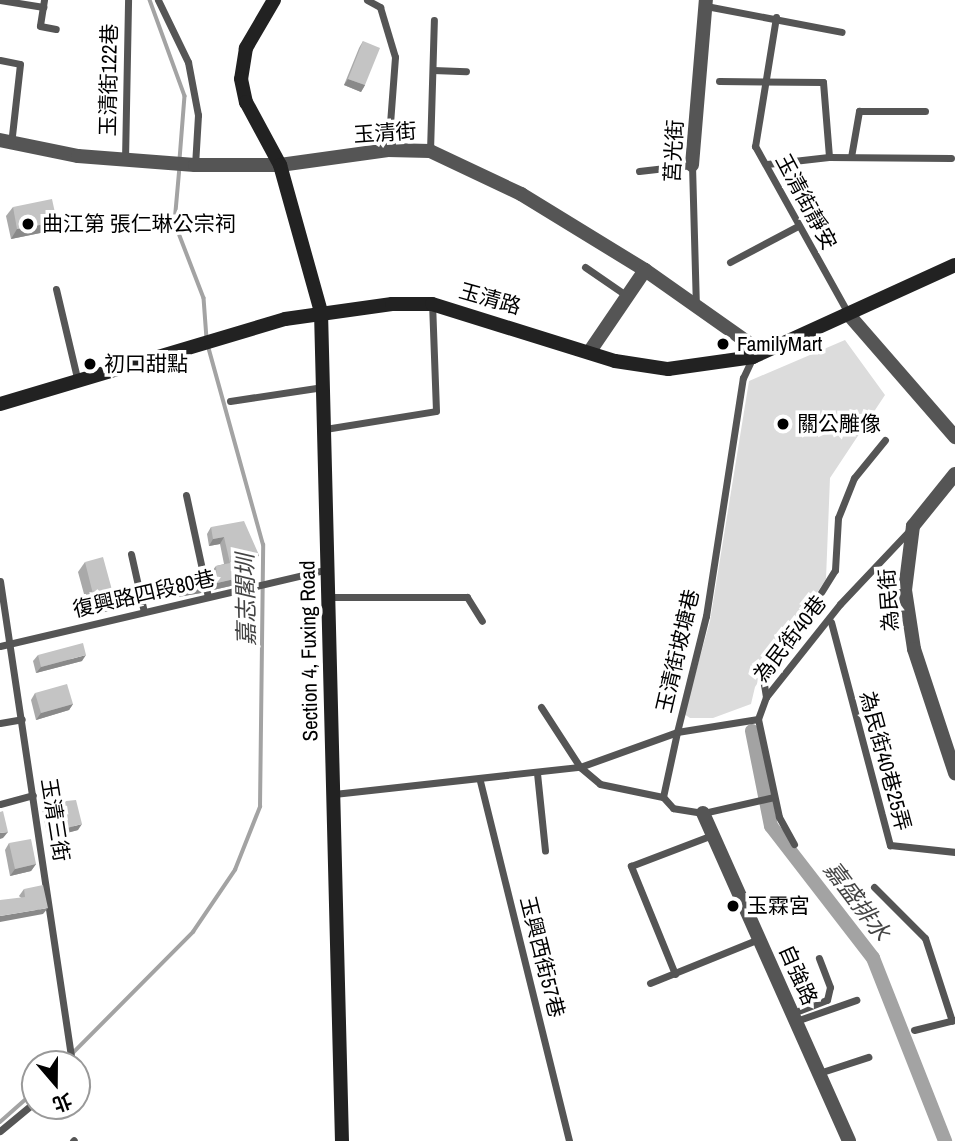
<!DOCTYPE html>
<html>
<head>
<meta charset="utf-8">
<style>
  body { margin:0 }
  #map { position:relative; width:955px; height:1141px; overflow:hidden; background:#fff; font-family:"Archivo Narrow","Noto Sans TC",sans-serif }
  div>[style] { position:absolute }
  [style*='--x'] { left:calc(var(--x)*1px); top:calc(var(--y)*1px); width:calc(var(--w)*1px); rotate:calc(var(--a)*1deg) }
  .green>* { inset:0; background:#dcdcdc }
  .stream>* { height:3.5px; margin:-1.75px; padding:0 1.75px; transform-origin:1.75px; border-radius:1.75px; background:#a3a3a3 }
  .canal>* { height:14px; margin:-7px; padding:0 7px; transform-origin:7px; border-radius:7px; background:#a3a3a3 }
  .lane>* { height:7px; margin:-3.5px; padding:0 3.5px; transform-origin:3.5px; border-radius:3.5px; background:#555 }
  .street>* { height:14px; margin:-7px; padding:0 7px; transform-origin:7px; border-radius:7px; background:#555 }
  .secondary>* { height:14px; margin:-7px; padding:0 7px; transform-origin:7px; border-radius:7px; background:#222 }
  .wall>* { inset:0; background:#a9a9a9 }
  .shaded-wall>* { inset:0; background:#898989 }
  .building>* { inset:0; background:#c4c4c4 }
  .dots>* { width:19px; height:19px; translate:-50% -50%; box-sizing:border-box; border:4px solid #fff; border-radius:50% }
  span { translate:-50% -50%; white-space:nowrap; text-align:center; line-height:1.15; -webkit-text-stroke:7px #fff; paint-order:stroke }
  .street-label { font-size:21px; color:#000 }
  .poi-label { font-size:21px; color:#000 }
  .left { translate:0 -50%; text-align:left }
  .water-label { font-size:23px; color:#444; font-style:italic }
  .north { position:absolute; left:21px; top:1050px; width:70px; height:70px; box-sizing:border-box; background:#fff; border:2px solid #999; border-radius:50%; rotate:160deg; font-size:19px; font-weight:700; line-height:28px; text-align:center; color:#000 }
  .north::after { content:''; display:block; margin:auto; width:24px; height:32px; background:#000; clip-path:polygon(50% 0,100% 100%,50% 72%,0 100%) }
</style>
</head>
<body>
<div id="map">
  <div class="green">
    <div style="clip-path:polygon(845px 340px,885px 395px,830px 478px,826px 579px,755px 687px,751px 704px,713px 718px,690px 718px,684px 714px,710px 621px,749px 381px)"></div>
  </div>
  <div class="stream">
    <div style="--x:150;--y:0;--w:102;--a:70"></div>
    <div style="--x:185;--y:96;--w:63;--a:94.5"></div>
    <div style="--x:180;--y:167;--w:56;--a:95.1"></div>
    <div style="--x:175;--y:223;--w:80;--a:68.9"></div>
    <div style="--x:204;--y:298;--w:41;--a:85.8"></div>
    <div style="--x:62;--y:1064;--w:186;--a:-45.2"></div>
    <div style="--x:193;--y:932;--w:75;--a:-55.9"></div>
    <div style="--x:235;--y:870;--w:68;--a:-68.4"></div>
    <div style="--x:260;--y:807;--w:262;--a:-89.3"></div>
    <div style="--x:263;--y:545;--w:205;--a:-105.5"></div>
    <div style="--x:0;--y:1122;--w:47;--a:-41.5"></div>
  </div>
  <div class="canal">
    <div style="--x:752;--y:731;--w:97;--a:78.7"></div>
    <div style="--x:771;--y:826;--w:167;--a:52.3"></div>
    <div style="--x:873;--y:958;--w:197;--a:68.5"></div>
  </div>
  <div class="lane">
    <div style="--x:0;--y:0;--w:44;--a:9.2"></div>
    <div style="--x:44;--y:0;--w:26;--a:99"></div>
    <div style="--x:40;--y:26;--w:16;--a:11"></div>
    <div style="--x:158;--y:0;--w:69;--a:64.2"></div>
    <div style="--x:188;--y:62;--w:54;--a:79.3"></div>
    <div style="--x:198;--y:115;--w:50;--a:93.4"></div>
    <div style="--x:367;--y:0;--w:15;--a:28"></div>
    <div style="--x:380;--y:7;--w:52;--a:73.3"></div>
    <div style="--x:395;--y:57;--w:93;--a:94.3"></div>
    <div style="--x:706;--y:6;--w:138;--a:10.8"></div>
    <div style="--x:776;--y:17;--w:131;--a:99.2"></div>
    <div style="--x:755;--y:146;--w:193;--a:60.9"></div>
    <div style="--x:0;--y:60;--w:20;--a:11"></div>
    <div style="--x:20;--y:64;--w:81;--a:96.4"></div>
    <div style="--x:433;--y:70;--w:33;--a:2"></div>
    <div style="--x:719;--y:81;--w:104;--a:0.6"></div>
    <div style="--x:823;--y:82;--w:75;--a:85.4"></div>
    <div style="--x:430;--y:151;--w:131;--a:-88.3"></div>
    <div style="--x:851;--y:157;--w:47;--a:-80.1"></div>
    <div style="--x:859;--y:111;--w:66;--a:0"></div>
    <div style="--x:125;--y:160;--w:160;--a:-88.9"></div>
    <div style="--x:767;--y:164;--w:62;--a:-6.4"></div>
    <div style="--x:829;--y:157;--w:122;--a:0.5"></div>
    <div style="--x:639;--y:171;--w:53;--a:-6.5"></div>
    <div style="--x:692;--y:165;--w:139;--a:88.4"></div>
    <div style="--x:730;--y:262;--w:75;--a:-27.9"></div>
    <div style="--x:585;--y:267;--w:51;--a:34.6"></div>
    <div style="--x:56;--y:289;--w:91;--a:76.7"></div>
    <div style="--x:230;--y:401;--w:94;--a:-8.6"></div>
    <div style="--x:325;--y:429;--w:112;--a:-9.2"></div>
    <div style="--x:436;--y:411;--w:107;--a:-92.1"></div>
    <div style="--x:186;--y:495;--w:104;--a:77.8"></div>
    <div style="--x:131;--y:554;--w:59;--a:77.4"></div>
    <div style="--x:0;--y:581;--w:488;--a:81.5"></div>
    <div style="--x:328;--y:597;--w:139;--a:0"></div>
    <div style="--x:467;--y:597;--w:28;--a:58"></div>
    <div style="--x:831;--y:622;--w:231;--a:75.2"></div>
    <div style="--x:890;--y:845;--w:65;--a:6.1"></div>
    <div style="--x:0;--y:646;--w:337;--a:-13.2"></div>
    <div style="--x:766;--y:697;--w:13;--a:-99"></div>
    <div style="--x:764;--y:684;--w:134;--a:-58.1"></div>
    <div style="--x:835;--y:570;--w:52;--a:-86.7"></div>
    <div style="--x:838;--y:518;--w:43;--a:-68.2"></div>
    <div style="--x:854;--y:478;--w:49;--a:-50.8"></div>
    <div style="--x:541;--y:707;--w:72;--a:57"></div>
    <div style="--x:580;--y:767;--w:26;--a:40"></div>
    <div style="--x:600;--y:784;--w:64;--a:11.7"></div>
    <div style="--x:758;--y:719;--w:100;--a:77.9"></div>
    <div style="--x:779;--y:817;--w:31;--a:61"></div>
    <div style="--x:0;--y:723;--w:22;--a:-10"></div>
    <div style="--x:537;--y:773;--w:78;--a:84.1"></div>
    <div style="--x:480;--y:781;--w:371;--a:76.1"></div>
    <div style="--x:334;--y:794;--w:247;--a:-6.3"></div>
    <div style="--x:580;--y:767;--w:103;--a:-19.8"></div>
    <div style="--x:677;--y:732;--w:120;--a:-76"></div>
    <div style="--x:706;--y:616;--w:241;--a:-81.2"></div>
    <div style="--x:743;--y:378;--w:23;--a:-65"></div>
    <div style="--x:774;--y:797;--w:73;--a:167.3"></div>
    <div style="--x:703;--y:813;--w:30;--a:-171"></div>
    <div style="--x:673;--y:808;--w:15;--a:-132"></div>
    <div style="--x:663;--y:797;--w:66;--a:-77.8"></div>
    <div style="--x:677;--y:732;--w:82;--a:-9.1"></div>
    <div style="--x:758;--y:719;--w:23;--a:-70"></div>
    <div style="--x:766;--y:697;--w:119;--a:-51.5"></div>
    <div style="--x:840;--y:604;--w:103;--a:-46.6"></div>
    <div style="--x:0;--y:804;--w:34;--a:-15"></div>
    <div style="--x:874;--y:887;--w:72;--a:45"></div>
    <div style="--x:925;--y:938;--w:87;--a:72"></div>
    <div style="--x:675;--y:974;--w:117;--a:-112.2"></div>
    <div style="--x:631;--y:866;--w:87;--a:-20.9"></div>
    <div style="--x:650;--y:983;--w:118;--a:-22"></div>
    <div style="--x:793;--y:1013;--w:36;--a:-21"></div>
    <div style="--x:827;--y:1000;--w:13;--a:-77"></div>
    <div style="--x:830;--y:987;--w:31;--a:-111"></div>
    <div style="--x:796;--y:1021;--w:64;--a:-19.3"></div>
    <div style="--x:914;--y:1030;--w:41;--a:-14"></div>
    <div style="--x:819;--y:1073;--w:52;--a:-18.1"></div>
    <div style="--x:0;--y:1131;--w:45;--a:-39.6"></div>
    <div style="--x:73;--y:1141;--w:1;--a:-45"></div>
  </div>
  <div class="street">
    <div style="--x:0;--y:140;--w:80;--a:11.6"></div>
    <div style="--x:78;--y:156;--w:117;--a:4.4"></div>
    <div style="--x:195;--y:165;--w:85;--a:0"></div>
    <div style="--x:280;--y:165;--w:109;--a:-7.9"></div>
    <div style="--x:388;--y:150;--w:42;--a:1.4"></div>
    <div style="--x:430;--y:151;--w:101;--a:25.3"></div>
    <div style="--x:521;--y:194;--w:145;--a:31.5"></div>
    <div style="--x:645;--y:270;--w:125;--a:35.2"></div>
    <div style="--x:747;--y:342;--w:16;--a:68"></div>
    <div style="--x:692;--y:165;--w:166;--a:-85.2"></div>
    <div style="--x:849;--y:315;--w:162;--a:49"></div>
    <div style="--x:590;--y:351;--w:98;--a:-55.8"></div>
    <div style="--x:955;--y:474;--w:67;--a:128.9"></div>
    <div style="--x:913;--y:526;--w:64;--a:97.1"></div>
    <div style="--x:905;--y:590;--w:60;--a:81.3"></div>
    <div style="--x:914;--y:649;--w:131;--a:71.7"></div>
    <div style="--x:703;--y:813;--w:359;--a:66"></div>
  </div>
  <div class="secondary">
    <div style="--x:274;--y:0;--w:56;--a:120.3"></div>
    <div style="--x:246;--y:48;--w:31;--a:99"></div>
    <div style="--x:241;--y:79;--w:24;--a:78"></div>
    <div style="--x:246;--y:102;--w:72;--a:61.6"></div>
    <div style="--x:280;--y:165;--w:153;--a:74.4"></div>
    <div style="--x:321;--y:312;--w:829;--a:88.55"></div>
    <div style="--x:0;--y:404;--w:297;--a:-16.6"></div>
    <div style="--x:285;--y:319;--w:108;--a:-8"></div>
    <div style="--x:392;--y:304;--w:40;--a:0"></div>
    <div style="--x:432;--y:304;--w:192;--a:17.3"></div>
    <div style="--x:615;--y:361;--w:54;--a:8.6"></div>
    <div style="--x:668;--y:369;--w:86;--a:-8"></div>
    <div style="--x:753;--y:357;--w:222;--a:-24.5"></div>
  </div>
  <div class="wall">
    <div style="clip-path:polygon(363px 41px,365px 85px,361px 92px,344px 85px,359px 48px)"></div>
    <div style="clip-path:polygon(13px 207px,50px 231px,11px 239px,6px 216px)"></div>
    <div style="clip-path:polygon(211px 527px,259px 555px,254px 562px,250px 563px,252px 575px,248px 582px,213px 590px,211px 572px,216px 566px,224px 564px,220px 544px,209px 546px,207px 534px)"></div>
    <div style="clip-path:polygon(85px 562px,115px 601px,108px 611px,90px 616px,78px 572px)"></div>
    <div style="clip-path:polygon(180px 579px,201px 593px,178px 597px,176px 585px)"></div>
    <div style="clip-path:polygon(38px 655px,82px 661px,36px 673px,33px 661px)"></div>
    <div style="clip-path:polygon(35px 693px,73px 704px,69px 710px,36px 720px,31px 700px)"></div>
    <div style="clip-path:polygon(46px 803px,78px 830px,48px 838px,42px 809px)"></div>
    <div style="clip-path:polygon(9px 843px,36px 864px,31px 871px,10px 876px,5px 850px)"></div>
    <div style="clip-path:polygon(24px 889px,43px 914px,20px 897px,19px 896px)"></div>
  </div>
  <div class="shaded-wall">
    <div style="clip-path:polygon(348px 79px,365px 85px,361px 92px,344px 85px)"></div>
    <div style="clip-path:polygon(57px 222px,50px 231px,11px 239px,17px 229px)"></div>
    <div style="clip-path:polygon(224px 537px,220px 544px,209px 546px,213px 539px)"></div>
    <div style="clip-path:polygon(259px 555px,254px 562px,244px 564px,249px 558px)"></div>
    <div style="clip-path:polygon(252px 575px,248px 582px,213px 590px,217px 583px)"></div>
    <div style="clip-path:polygon(205px 586px,201px 593px,178px 597px,182px 590px)"></div>
    <div style="clip-path:polygon(115px 601px,108px 611px,90px 616px,96px 606px)"></div>
    <div style="clip-path:polygon(86px 655px,82px 661px,36px 673px,41px 667px)"></div>
    <div style="clip-path:polygon(73px 704px,69px 710px,36px 720px,41px 713px)"></div>
    <div style="clip-path:polygon(82px 824px,78px 830px,48px 838px,52px 832px)"></div>
    <div style="clip-path:polygon(8px 832px,3px 838px,0 839px,0 833px)"></div>
    <div style="clip-path:polygon(36px 864px,31px 871px,10px 876px,15px 869px)"></div>
    <div style="clip-path:polygon(48px 908px,43px 914px,0 922px,0 916px)"></div>
  </div>
  <div class="building">
    <div style="clip-path:polygon(363px 41px,380px 48px,365px 85px,348px 79px)"></div>
    <div style="clip-path:polygon(52px 199px,57px 222px,17px 229px,13px 207px)"></div>
    <div style="clip-path:polygon(244px 521px,259px 555px,249px 558px,252px 575px,217px 583px,216px 566px,230px 563px,224px 537px,213px 539px,211px 527px)"></div>
    <div style="clip-path:polygon(103px 557px,115px 601px,96px 606px,85px 562px)"></div>
    <div style="clip-path:polygon(203px 575px,205px 586px,182px 590px,180px 579px)"></div>
    <div style="clip-path:polygon(83px 643px,86px 655px,41px 667px,38px 655px)"></div>
    <div style="clip-path:polygon(67px 684px,73px 704px,41px 713px,35px 693px)"></div>
    <div style="clip-path:polygon(76px 800px,82px 824px,52px 832px,46px 803px)"></div>
    <div style="clip-path:polygon(3px 811px,8px 832px,0 833px,0 812px)"></div>
    <div style="clip-path:polygon(31px 839px,36px 864px,15px 869px,9px 843px)"></div>
    <div style="clip-path:polygon(43px 885px,48px 908px,0 916px,0 900px,25px 897px,24px 889px)"></div>
  </div>
  <div class="dots">
    <div style="left:28px;top:224px;background:#000"></div>
    <div style="left:723px;top:344px;background:#000"></div>
    <div style="left:90px;top:364px;background:#000"></div>
    <div style="left:783px;top:424px;background:#000"></div>
    <div style="left:733px;top:906px;background:#000"></div>
  </div>
  <div class="street-label">
    <span style="left:109px;top:80px;rotate:-89deg">玉清街122巷</span>
    <span style="left:385px;top:133px;rotate:-4deg">玉清街</span>
    <span style="left:674px;top:151px;rotate:-87deg">莒光街</span>
    <span style="left:806px;top:202px;rotate:62deg">玉清街靜安</span>
    <span style="left:490px;top:299px;rotate:16deg">玉清路</span>
    <span style="left:144px;top:594px;rotate:-13deg">復興路四段80巷</span>
    <span style="left:889px;top:600px;rotate:-94deg">為民街</span>
    <span style="left:790px;top:639px;rotate:-52deg">為民街40巷</span>
    <span style="left:309px;top:651px;rotate:-91deg">Section 4, Fuxing Road</span>
    <span style="left:678px;top:651px;rotate:-77deg">玉清街坡塘巷</span>
    <span style="left:885px;top:761px;rotate:75deg">為民街40巷25弄</span>
    <span style="left:55px;top:820px;rotate:81deg">玉清三街</span>
    <span style="left:542px;top:957px;rotate:76deg">玉興西街57巷</span>
    <span style="left:798px;top:975px;rotate:66deg">自強路</span>
  </div>
  <div class="poi-label">
    <span class="left" style="left:42px;top:224px">曲江第 張仁琳公宗祠</span>
    <span class="left" style="left:737px;top:344px">FamilyMart</span>
    <span class="left" style="left:104px;top:364px">初口甜點</span>
    <span class="left" style="left:797px;top:424px">關公雕像</span>
    <span class="left" style="left:747px;top:906px">玉霖宮</span>
  </div>
  <div class="water-label">
    <span style="left:246px;top:600px;rotate:-91deg">嘉志閣圳</span>
    <span style="left:857px;top:901px;rotate:53deg">嘉盛排水</span>
  </div>
  <div class="north">北</div>
</div>
</body>
</html>
